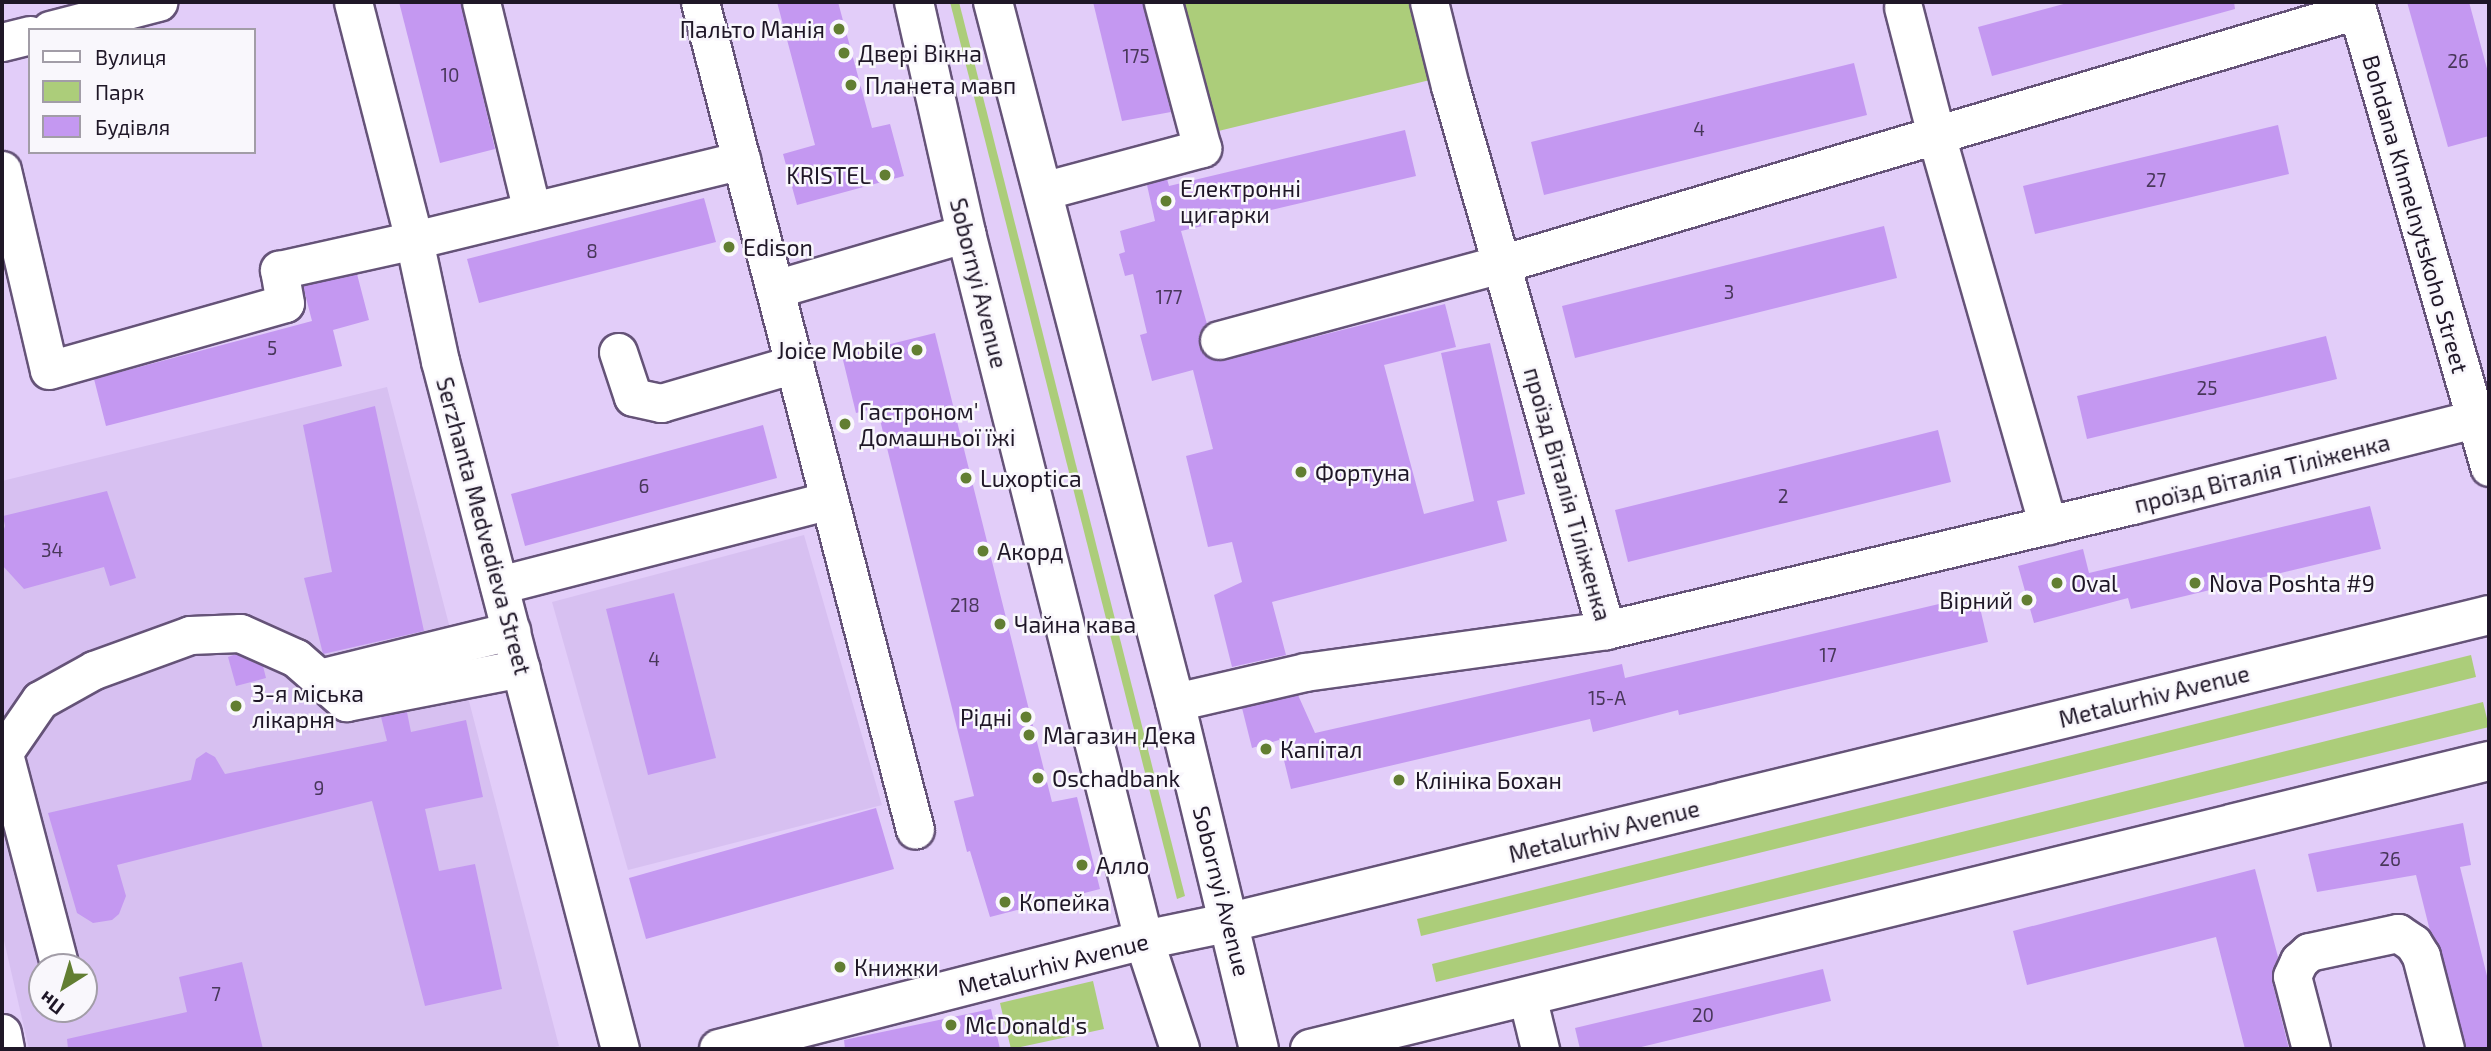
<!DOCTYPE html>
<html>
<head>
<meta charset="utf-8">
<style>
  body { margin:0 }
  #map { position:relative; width:2491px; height:1051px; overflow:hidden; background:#e2cdf9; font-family:"Exo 2",sans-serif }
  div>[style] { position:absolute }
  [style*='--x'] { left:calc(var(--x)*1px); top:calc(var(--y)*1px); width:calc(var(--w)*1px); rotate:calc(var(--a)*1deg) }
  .built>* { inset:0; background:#d7c0f1 }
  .green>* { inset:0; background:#accd7a }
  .building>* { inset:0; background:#c498f1 }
  .roads { filter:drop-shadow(2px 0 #655378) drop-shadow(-2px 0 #655378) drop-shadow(0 2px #655378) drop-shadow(0 -2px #655378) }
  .minor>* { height:37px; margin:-18.5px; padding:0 18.5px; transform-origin:18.5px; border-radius:18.5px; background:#fff }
  .major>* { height:38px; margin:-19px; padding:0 19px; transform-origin:19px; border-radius:19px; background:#fff }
  .dots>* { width:19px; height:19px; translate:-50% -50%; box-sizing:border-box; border:4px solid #f9f7fc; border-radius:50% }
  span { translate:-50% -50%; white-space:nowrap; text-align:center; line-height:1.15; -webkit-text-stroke:5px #f9f7fc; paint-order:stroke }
  .number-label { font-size:19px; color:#48375a }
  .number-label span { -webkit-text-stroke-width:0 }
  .poi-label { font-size:23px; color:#1f1727 }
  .right { translate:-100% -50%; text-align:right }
  .left { translate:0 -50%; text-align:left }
  .street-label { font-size:23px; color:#1f1727 }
  .frame { position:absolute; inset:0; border:4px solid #1f1727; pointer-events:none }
  .legend { position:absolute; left:28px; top:28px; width:228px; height:126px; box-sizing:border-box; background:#f9f7fc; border:2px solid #a29da7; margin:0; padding:9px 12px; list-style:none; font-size:21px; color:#1f1727 }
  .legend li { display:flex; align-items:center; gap:14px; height:35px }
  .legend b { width:35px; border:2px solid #a29da7 }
  .north { position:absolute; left:28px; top:953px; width:70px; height:70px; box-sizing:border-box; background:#f9f7fc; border:2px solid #a29da7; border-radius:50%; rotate:217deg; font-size:19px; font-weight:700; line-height:28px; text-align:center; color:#1f1727 }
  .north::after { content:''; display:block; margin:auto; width:24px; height:32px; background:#627e32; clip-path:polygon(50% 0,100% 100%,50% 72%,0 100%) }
</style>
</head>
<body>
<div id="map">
  <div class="built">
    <div style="clip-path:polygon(evenodd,387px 387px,559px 1046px,545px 1049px,29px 1049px,2px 932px,2px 481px,387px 387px,42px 967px,84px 967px,84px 1009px,42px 1009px,42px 967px)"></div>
    <div style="clip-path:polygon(804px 535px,882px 805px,628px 870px,552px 602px)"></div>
  </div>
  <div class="green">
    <div style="clip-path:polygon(950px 2px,959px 2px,1185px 896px,1177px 899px)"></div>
    <div style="clip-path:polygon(1166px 2px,1409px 2px,1430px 80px,1202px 135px)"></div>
    <div style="clip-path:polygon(2471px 655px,2476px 677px,1421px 936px,1417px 919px)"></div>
    <div style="clip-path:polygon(2483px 702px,2489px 727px,1436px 982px,1432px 964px)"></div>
    <div style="clip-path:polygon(1093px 981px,1104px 1029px,1011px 1049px,1000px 1003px)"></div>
  </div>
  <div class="building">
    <div style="clip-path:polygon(399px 2px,461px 2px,495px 149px,440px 163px)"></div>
    <div style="clip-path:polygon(777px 2px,838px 2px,872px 128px,890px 124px,904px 176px,797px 205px,783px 154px,815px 145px)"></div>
    <div style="clip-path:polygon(1093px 2px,1143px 2px,1171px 112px,1122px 121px)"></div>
    <div style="clip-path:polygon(2071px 2px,2234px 2px,2235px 9px,1992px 76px,1978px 27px)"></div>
    <div style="clip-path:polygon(2407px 2px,2469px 2px,2489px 76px,2489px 136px,2448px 147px)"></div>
    <div style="clip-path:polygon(1854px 63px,1867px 115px,1544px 195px,1531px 142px)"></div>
    <div style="clip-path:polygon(2278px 125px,2289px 174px,2035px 234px,2023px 186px)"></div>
    <div style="clip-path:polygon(1405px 130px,1416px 176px,1181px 231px,1207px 324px,1199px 334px,1199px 346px,1205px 355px,1213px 360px,1224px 360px,1445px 304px,1456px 347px,1384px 365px,1424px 514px,1474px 501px,1441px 353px,1490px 343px,1525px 494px,1497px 501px,1507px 541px,1272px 602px,1286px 655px,1232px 667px,1214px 595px,1242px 582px,1232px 542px,1208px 547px,1186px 456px,1213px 449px,1193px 370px,1152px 381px,1140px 335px,1147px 333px,1133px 274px,1125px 276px,1119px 254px,1125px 252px,1120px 231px,1155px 221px,1147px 185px,1167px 179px,1169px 186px)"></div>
    <div style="clip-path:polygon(704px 198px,716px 242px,479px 303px,467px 259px)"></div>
    <div style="clip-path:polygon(1884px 226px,1897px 278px,1575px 358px,1562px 306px)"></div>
    <div style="clip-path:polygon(357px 274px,369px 320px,333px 330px,342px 366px,106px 426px,94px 379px,312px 321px,303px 286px)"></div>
    <div style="clip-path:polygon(935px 333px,1052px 802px,1077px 797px,1100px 889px,990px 917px,970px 851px,967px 852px,954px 801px,974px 796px,877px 408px,856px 413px,842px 356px)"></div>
    <div style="clip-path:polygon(2326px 336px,2337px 379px,2087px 439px,2077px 396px)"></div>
    <div style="clip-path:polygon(375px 406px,424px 631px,323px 654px,304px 578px,332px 572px,303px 425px)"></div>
    <div style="clip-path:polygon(763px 425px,777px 478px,525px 546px,511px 494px)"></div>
    <div style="clip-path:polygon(1938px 430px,1951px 482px,1628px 562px,1615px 510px)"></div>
    <div style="clip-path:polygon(107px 491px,136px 578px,110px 586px,104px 567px,24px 589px,2px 565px,2px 535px,5px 526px,3px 516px)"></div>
    <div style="clip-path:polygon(2370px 506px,2381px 549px,2131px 609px,2128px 598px,2034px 623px,2018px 566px,2083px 549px,2089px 573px)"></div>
    <div style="clip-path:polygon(674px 593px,716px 758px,648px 775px,606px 609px)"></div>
    <div style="clip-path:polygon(1977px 595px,1988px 642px,1679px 715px,1678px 710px,1593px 732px,1590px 719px,1291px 789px,1279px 740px,1252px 748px,1242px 708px,1298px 695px,1315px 733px,1622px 664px,1625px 678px)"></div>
    <div style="clip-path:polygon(236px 654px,263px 666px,266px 678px,236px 686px,228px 657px)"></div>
    <div style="clip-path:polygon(407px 712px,411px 732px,466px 720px,483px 797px,425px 809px,439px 871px,475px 864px,502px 989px,425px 1006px,372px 801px,117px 865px,126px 896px,119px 914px,112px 920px,93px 923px,77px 913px,48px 813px,191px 780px,196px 759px,206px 752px,215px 757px,225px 774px,387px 741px,381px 717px)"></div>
    <div style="clip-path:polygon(876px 808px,894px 869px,646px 939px,629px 878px)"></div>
    <div style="clip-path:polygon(2463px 823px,2471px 865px,2460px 867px,2489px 984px,2489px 1049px,2465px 1049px,2441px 951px,2430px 931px,2416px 875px,2317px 892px,2308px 854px)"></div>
    <div style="clip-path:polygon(2255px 869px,2278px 957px,2272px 981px,2289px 1049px,2245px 1049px,2216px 937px,2027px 985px,2013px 931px)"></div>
    <div style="clip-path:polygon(242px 962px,263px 1049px,68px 1049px,67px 1039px,187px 1012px,179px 977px)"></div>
    <div style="clip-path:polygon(1823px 969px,1831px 1001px,1633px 1049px,1580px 1049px,1575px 1028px)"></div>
    <div style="clip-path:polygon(991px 1009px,1000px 1049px,845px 1049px,844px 1040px)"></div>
  </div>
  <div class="roads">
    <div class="minor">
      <div style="--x:353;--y:2;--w:246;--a:75.6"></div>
      <div style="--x:414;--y:240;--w:124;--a:77.9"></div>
      <div style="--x:440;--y:361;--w:711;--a:75.34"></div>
      <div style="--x:481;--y:2;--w:215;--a:76.3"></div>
      <div style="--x:700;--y:2;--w:855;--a:75.44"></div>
      <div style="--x:1429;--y:2;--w:87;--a:76"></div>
      <div style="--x:1450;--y:86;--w:566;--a:74"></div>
      <div style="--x:1606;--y:630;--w:541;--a:-13.37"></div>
      <div style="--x:2132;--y:505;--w:354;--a:-14.1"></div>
      <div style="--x:2355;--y:2;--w:484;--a:73.9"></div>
      <div style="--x:1903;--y:7;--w:132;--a:75.5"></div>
      <div style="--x:1936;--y:135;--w:406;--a:74"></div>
      <div style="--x:50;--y:30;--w:112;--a:-14.5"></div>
      <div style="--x:2;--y:42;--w:29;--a:-14"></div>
      <div style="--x:2;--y:170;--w:205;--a:76.8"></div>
      <div style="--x:49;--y:370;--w:245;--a:-15.8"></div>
      <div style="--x:285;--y:303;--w:34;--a:-100"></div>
      <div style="--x:279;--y:270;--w:138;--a:-12.5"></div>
      <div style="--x:414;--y:240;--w:337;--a:-13.7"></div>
      <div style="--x:1042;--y:191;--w:166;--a:-15"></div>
      <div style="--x:1202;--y:148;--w:151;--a:-105"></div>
      <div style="--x:775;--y:289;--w:199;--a:-16.3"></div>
      <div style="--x:1219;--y:340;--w:292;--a:-15.1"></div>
      <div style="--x:1501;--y:264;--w:893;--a:-16.53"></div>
      <div style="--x:618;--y:352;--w:47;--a:71.6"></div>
      <div style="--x:633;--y:397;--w:29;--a:12"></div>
      <div style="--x:661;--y:403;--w:139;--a:-16.3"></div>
      <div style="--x:499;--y:585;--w:341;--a:-14.4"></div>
      <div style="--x:319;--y:678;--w:198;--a:-13.8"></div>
      <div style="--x:1175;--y:702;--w:133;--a:-13"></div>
      <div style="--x:1305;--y:672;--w:304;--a:-7.9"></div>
      <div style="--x:4;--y:754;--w:220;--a:75.3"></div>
      <div style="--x:2;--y:755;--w:67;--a:-55.4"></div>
      <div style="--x:40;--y:700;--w:62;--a:-29.1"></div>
      <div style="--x:94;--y:670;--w:102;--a:-20"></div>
      <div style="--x:190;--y:635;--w:50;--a:-2.3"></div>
      <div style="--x:240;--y:633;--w:61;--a:24.1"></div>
      <div style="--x:296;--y:658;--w:67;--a:41.3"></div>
      <div style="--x:346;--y:702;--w:178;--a:-11"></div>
      <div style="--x:1527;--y:996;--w:55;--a:76.2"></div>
      <div style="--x:2;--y:1033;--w:16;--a:79"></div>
      <div style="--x:2311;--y:1049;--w:75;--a:-104.6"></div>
      <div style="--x:2292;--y:976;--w:17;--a:-65"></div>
      <div style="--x:2299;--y:961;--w:13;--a:-42"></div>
      <div style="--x:2309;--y:952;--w:91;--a:-12.1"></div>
      <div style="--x:2398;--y:933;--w:18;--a:34"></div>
      <div style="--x:2413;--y:943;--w:15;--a:58"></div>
      <div style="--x:2421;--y:956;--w:96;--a:75.5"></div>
    </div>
    <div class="major">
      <div style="--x:914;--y:2;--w:237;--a:77.3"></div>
      <div style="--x:966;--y:233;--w:729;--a:75.87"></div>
      <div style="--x:1144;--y:940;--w:115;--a:71.7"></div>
      <div style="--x:993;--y:2;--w:723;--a:75.43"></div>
      <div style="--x:1175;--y:702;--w:357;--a:76.4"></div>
      <div style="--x:719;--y:1049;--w:439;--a:-14.4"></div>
      <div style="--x:1144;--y:940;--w:89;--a:-11.7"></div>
      <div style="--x:1231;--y:922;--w:1295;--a:-13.71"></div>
      <div style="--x:1310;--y:1049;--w:1214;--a:-13.73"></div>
    </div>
  </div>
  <div class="dots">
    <div style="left:839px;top:29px;background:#627e32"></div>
    <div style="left:844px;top:53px;background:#627e32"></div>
    <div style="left:851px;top:85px;background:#627e32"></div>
    <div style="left:885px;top:175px;background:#627e32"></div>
    <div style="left:1166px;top:201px;background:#627e32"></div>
    <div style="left:729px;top:247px;background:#627e32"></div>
    <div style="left:917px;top:350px;background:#627e32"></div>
    <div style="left:845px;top:424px;background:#627e32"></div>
    <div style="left:1301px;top:472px;background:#627e32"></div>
    <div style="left:966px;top:478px;background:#627e32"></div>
    <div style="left:983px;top:551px;background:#627e32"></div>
    <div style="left:2057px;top:583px;background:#627e32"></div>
    <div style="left:2195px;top:583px;background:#627e32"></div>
    <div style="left:2027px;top:600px;background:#627e32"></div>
    <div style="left:1000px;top:624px;background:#627e32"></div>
    <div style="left:236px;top:706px;background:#627e32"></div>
    <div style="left:1026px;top:717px;background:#627e32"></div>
    <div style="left:1029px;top:735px;background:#627e32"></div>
    <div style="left:1266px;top:749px;background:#627e32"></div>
    <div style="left:1038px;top:778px;background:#627e32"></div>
    <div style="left:1399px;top:780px;background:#627e32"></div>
    <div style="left:1082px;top:865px;background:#627e32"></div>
    <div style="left:1005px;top:902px;background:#627e32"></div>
    <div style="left:840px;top:967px;background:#627e32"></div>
    <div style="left:951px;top:1025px;background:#627e32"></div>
  </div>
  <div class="number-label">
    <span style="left:1136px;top:56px">175</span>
    <span style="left:2458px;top:61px">26</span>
    <span style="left:450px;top:75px">10</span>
    <span style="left:1699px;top:129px">4</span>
    <span style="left:2156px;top:180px">27</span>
    <span style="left:592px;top:251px">8</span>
    <span style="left:1729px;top:292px">3</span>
    <span style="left:1169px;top:297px">177</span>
    <span style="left:272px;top:348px">5</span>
    <span style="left:2207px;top:388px">25</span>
    <span style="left:644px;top:486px">6</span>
    <span style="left:1783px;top:496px">2</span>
    <span style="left:52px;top:550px">34</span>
    <span style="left:965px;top:605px">218</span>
    <span style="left:1828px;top:655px">17</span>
    <span style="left:654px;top:659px">4</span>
    <span style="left:1607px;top:698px">15-А</span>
    <span style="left:319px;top:788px">9</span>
    <span style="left:2390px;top:859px">26</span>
    <span style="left:216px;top:994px">7</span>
    <span style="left:1703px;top:1015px">20</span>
  </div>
  <div class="poi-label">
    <span class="right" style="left:825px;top:29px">Пальто Манія</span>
    <span class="left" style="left:858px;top:53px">Двері Вікна</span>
    <span class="left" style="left:865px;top:85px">Планета мавп</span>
    <span class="right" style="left:871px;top:175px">KRISTEL</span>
    <span class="left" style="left:1180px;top:201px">Електронні<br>цигарки</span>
    <span class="left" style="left:743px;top:247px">Edison</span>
    <span class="right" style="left:903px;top:350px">Joice Mobile</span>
    <span class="left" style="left:859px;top:424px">Гастроном'<br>Домашньої їжі</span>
    <span class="left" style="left:1315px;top:472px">Фортуна</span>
    <span class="left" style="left:980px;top:478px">Luxoptica</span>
    <span class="left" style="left:997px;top:551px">Акорд</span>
    <span class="left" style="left:2071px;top:583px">Oval</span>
    <span class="left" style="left:2209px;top:583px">Nova Poshta #9</span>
    <span class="right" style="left:2013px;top:600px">Вірний</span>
    <span class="left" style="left:1014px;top:624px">Чайна кава</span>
    <span class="left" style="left:252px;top:706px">3-я міська<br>лікарня</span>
    <span class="right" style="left:1012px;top:717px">Рідні</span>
    <span class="left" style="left:1043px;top:735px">Магазин Дека</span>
    <span class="left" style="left:1280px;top:749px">Капітал</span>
    <span class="left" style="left:1052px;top:778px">Oschadbank</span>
    <span class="left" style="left:1415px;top:780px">Клініка Бохан</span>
    <span class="left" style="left:1096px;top:865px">Алло</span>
    <span class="left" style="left:1019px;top:902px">Копейка</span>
    <span class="left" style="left:854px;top:967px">Книжки</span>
    <span class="left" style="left:965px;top:1025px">McDonald's</span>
  </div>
  <div class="street-label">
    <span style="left:2416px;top:214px;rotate:74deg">Bohdana Khmelnytskoho Street</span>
    <span style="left:979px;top:283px;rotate:76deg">Sobornyi Avenue</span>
    <span style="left:2262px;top:473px;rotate:-14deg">проїзд Віталія Тіліженка</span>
    <span style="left:1568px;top:494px;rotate:74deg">проїзд Віталія Тіліженка</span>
    <span style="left:484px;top:526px;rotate:75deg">Serzhanta Medvedieva Street</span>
    <span style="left:2154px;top:696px;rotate:-14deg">Metalurhiv Avenue</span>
    <span style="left:1604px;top:831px;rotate:-14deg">Metalurhiv Avenue</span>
    <span style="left:1222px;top:891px;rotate:76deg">Sobornyi Avenue</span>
    <span style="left:1053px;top:964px;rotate:-14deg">Metalurhiv Avenue</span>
  </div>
  <div class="frame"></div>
  <ul class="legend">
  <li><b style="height:9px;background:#fff"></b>Вулиця</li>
  <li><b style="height:19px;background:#accd7a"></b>Парк</li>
  <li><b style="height:19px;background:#c498f1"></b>Будівля</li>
  </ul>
  <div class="north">Пн</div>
</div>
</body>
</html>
